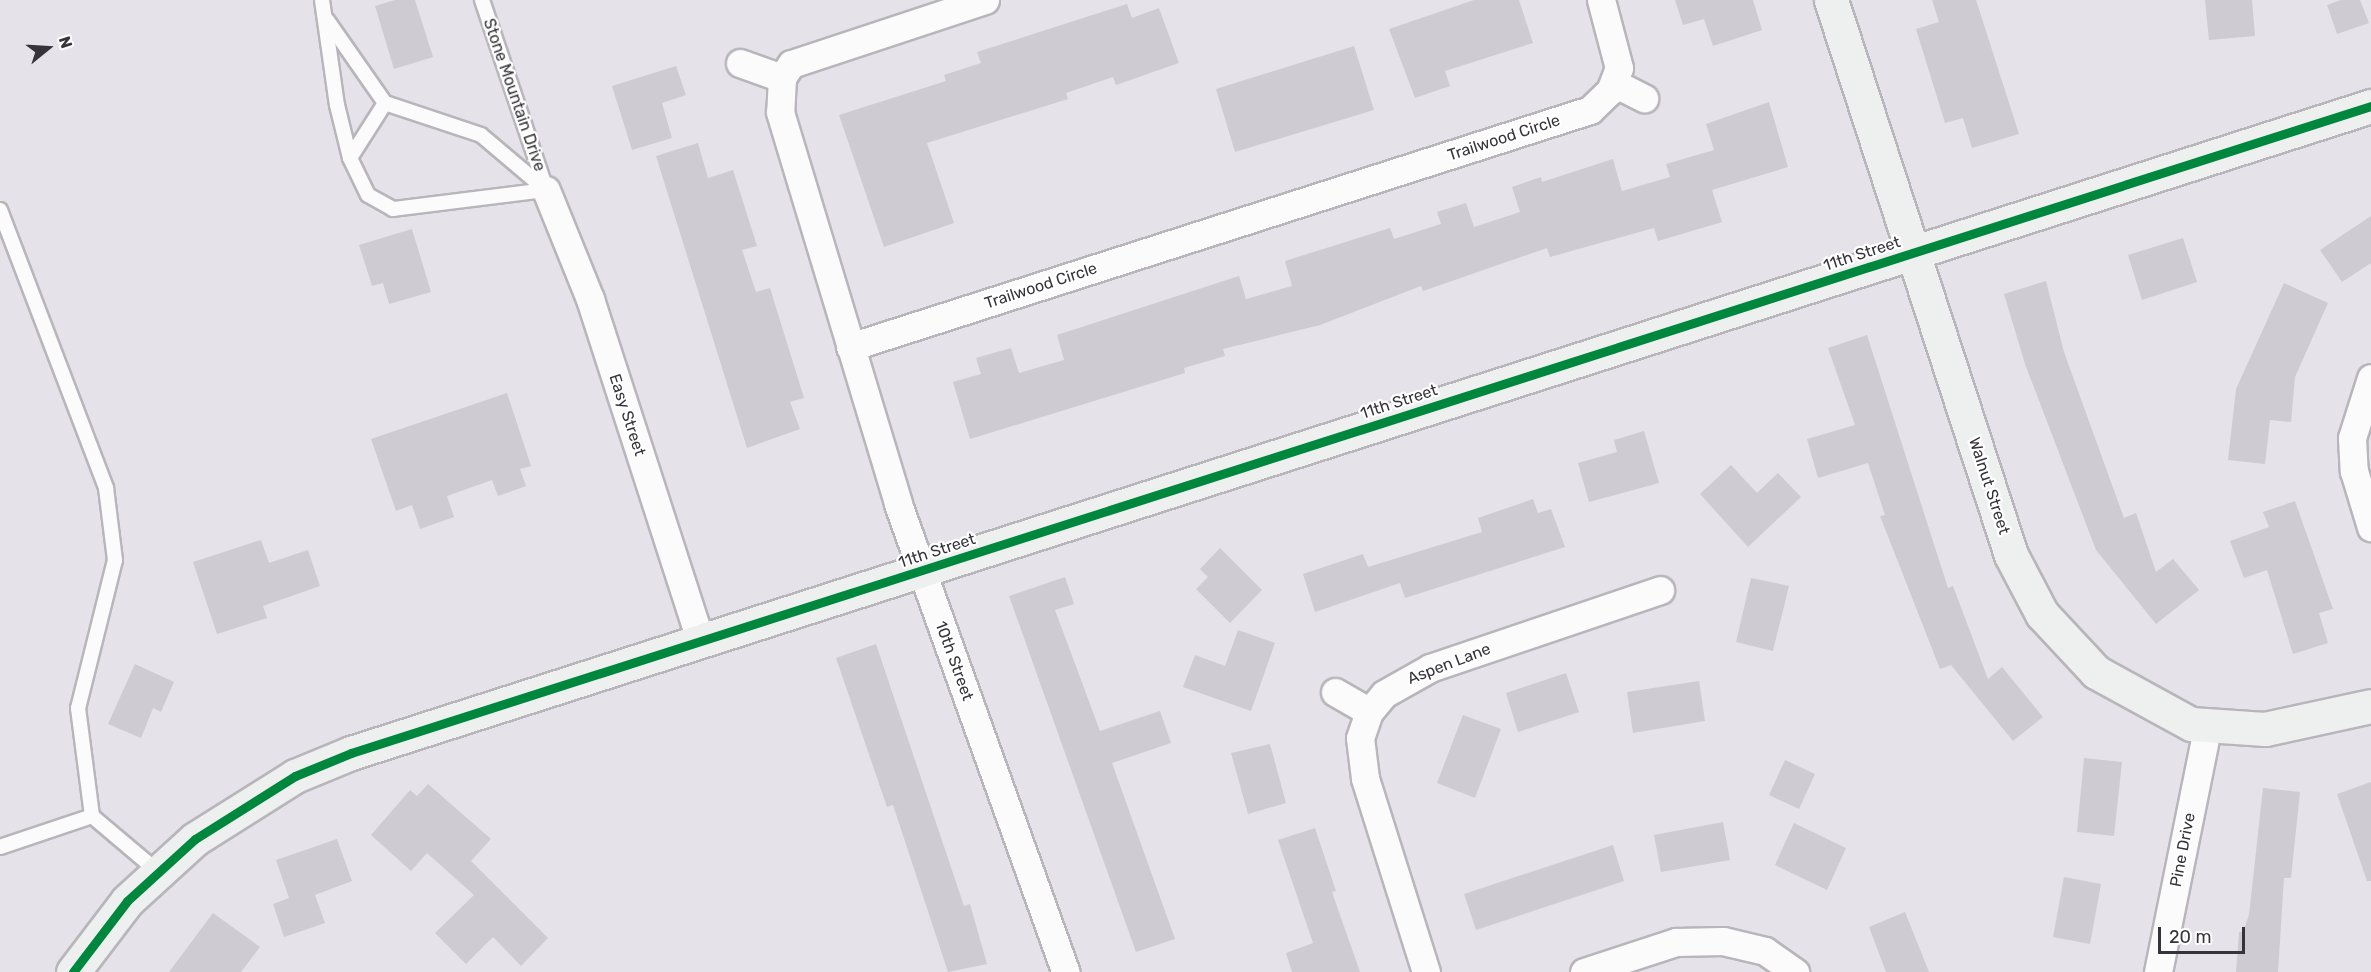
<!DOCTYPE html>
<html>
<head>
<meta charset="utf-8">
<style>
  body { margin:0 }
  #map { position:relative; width:2371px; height:972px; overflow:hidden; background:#e6e2ea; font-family:Rubik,sans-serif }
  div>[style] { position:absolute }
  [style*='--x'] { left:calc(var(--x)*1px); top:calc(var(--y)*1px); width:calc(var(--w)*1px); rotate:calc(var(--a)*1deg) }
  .building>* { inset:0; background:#cecbd2 }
  .roads { filter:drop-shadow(2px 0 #b8b5bb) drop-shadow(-2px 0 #b8b5bb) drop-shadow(0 2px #b8b5bb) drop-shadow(0 -2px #b8b5bb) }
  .lane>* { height:14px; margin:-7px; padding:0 7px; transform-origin:7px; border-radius:7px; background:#fbfbfc }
  .street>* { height:27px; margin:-13.5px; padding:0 13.5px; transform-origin:13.5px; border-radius:13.5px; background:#fbfbfc }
  .secondary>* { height:33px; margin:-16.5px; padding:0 16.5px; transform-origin:16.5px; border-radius:16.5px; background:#eef0f0 }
  .cycleway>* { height:9px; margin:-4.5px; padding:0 4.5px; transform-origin:4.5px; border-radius:4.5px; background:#00873e }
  span { translate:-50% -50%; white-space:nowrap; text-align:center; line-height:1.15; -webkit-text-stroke:4.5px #fff; paint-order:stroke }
  .street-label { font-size:16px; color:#36343a }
  .north { position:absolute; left:18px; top:18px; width:60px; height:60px; -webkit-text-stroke:4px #fff; paint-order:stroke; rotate:72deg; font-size:16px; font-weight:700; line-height:24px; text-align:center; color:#36343a }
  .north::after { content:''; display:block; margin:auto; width:21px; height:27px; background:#36343a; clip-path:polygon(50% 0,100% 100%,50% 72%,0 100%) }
  .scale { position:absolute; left:2158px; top:927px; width:87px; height:27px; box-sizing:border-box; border:3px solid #36343a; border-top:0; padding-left:8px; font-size:18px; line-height:21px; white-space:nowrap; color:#36343a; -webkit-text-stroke:4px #fff; paint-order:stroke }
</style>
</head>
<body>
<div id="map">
  <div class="building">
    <div style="clip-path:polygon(395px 0,415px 0,433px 57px,394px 69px,375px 6px)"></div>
    <div style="clip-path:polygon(1474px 0,1519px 0,1533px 43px,1445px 71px,1450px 86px,1415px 98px,1389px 29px)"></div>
    <div style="clip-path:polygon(1675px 0,1753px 0,1762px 30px,1713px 46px,1704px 19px,1683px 25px)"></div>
    <div style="clip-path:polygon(1932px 0,1976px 0,2019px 134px,1972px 148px,1963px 118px,1945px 123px,1916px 29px,1939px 22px)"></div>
    <div style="clip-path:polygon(2205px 0,2252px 0,2255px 36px,2209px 40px)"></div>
    <div style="clip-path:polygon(2341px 0,2360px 0,2369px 23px,2337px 34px,2327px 5px)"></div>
    <div style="clip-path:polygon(1127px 4px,1132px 18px,1159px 8px,1179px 63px,1116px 85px,1113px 77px,1066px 93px,1068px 99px,927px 143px,954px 223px,884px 247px,839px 115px,946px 81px,944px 75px,981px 63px,977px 52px)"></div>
    <div style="clip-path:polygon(1354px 46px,1374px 110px,1235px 152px,1216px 89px)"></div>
    <div style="clip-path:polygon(676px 66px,686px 95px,662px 103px,672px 138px,632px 150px,612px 86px)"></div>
    <div style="clip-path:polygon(1769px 102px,1788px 167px,1712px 190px,1722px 222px,1658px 241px,1654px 228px,1550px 257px,1547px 248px,1423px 291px,1421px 286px,1320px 325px,1223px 349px,1225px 356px,1184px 368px,1185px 373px,970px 439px,953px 382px,981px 374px,976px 358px,1011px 348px,1019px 373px,1064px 360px,1057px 335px,1239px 276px,1246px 299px,1292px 286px,1285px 261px,1390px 228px,1394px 239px,1441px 224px,1437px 212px,1466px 203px,1474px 227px,1520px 212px,1512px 187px,1541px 177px,1542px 182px,1613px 159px,1622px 191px,1670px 177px,1666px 164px,1714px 150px,1706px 124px)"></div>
    <div style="clip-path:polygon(698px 143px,708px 178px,733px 170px,757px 246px,742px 250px,756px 292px,770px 288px,804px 398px,790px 402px,800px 429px,747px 448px,656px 156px)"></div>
    <div style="clip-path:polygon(2371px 216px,2371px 263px,2342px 282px,2320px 250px)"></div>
    <div style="clip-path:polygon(412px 229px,431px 292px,389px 304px,383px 283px,372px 286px,359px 245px)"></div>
    <div style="clip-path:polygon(2183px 238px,2197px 282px,2142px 300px,2128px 255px)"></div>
    <div style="clip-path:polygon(2046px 281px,2064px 352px,2124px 518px,2136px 513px,2156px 572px,2173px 559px,2199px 590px,2156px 624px,2096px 550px,2025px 364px,2004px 294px)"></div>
    <div style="clip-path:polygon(2284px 283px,2328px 303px,2295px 377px,2291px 422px,2270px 420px,2265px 464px,2228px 460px,2236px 389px)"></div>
    <div style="clip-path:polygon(1867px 335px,1948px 588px,1953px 586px,1988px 679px,2002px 667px,2043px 717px,2013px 741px,1951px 665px,1940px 669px,1880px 516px,1885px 515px,1868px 463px,1818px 478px,1807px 439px,1855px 425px,1828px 348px)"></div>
    <div style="clip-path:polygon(507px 393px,531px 466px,520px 469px,526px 486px,498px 496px,492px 480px,447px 496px,454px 517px,420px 529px,412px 505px,396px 511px,371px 439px)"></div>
    <div style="clip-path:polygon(1644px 431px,1659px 483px,1589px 502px,1578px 463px,1617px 452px,1614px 440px)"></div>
    <div style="clip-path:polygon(1731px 465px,1757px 493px,1778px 473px,1801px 497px,1748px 547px,1700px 494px)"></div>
    <div style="clip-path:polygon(1533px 499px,1538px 513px,1551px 509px,1565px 547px,1405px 598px,1400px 583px,1315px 612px,1303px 574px,1363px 554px,1368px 567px,1482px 532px,1478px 518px)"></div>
    <div style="clip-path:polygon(2295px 501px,2333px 609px,2319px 613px,2328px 643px,2293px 654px,2267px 570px,2244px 578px,2230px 541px,2269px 527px,2263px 512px)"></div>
    <div style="clip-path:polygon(261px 540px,269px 563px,308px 550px,320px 586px,263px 606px,267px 618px,217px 634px,193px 562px)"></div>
    <div style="clip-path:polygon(1220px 548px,1262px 590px,1230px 623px,1196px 589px,1208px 577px,1200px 569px)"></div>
    <div style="clip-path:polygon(1065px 577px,1074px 604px,1055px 610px,1100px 731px,1160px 711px,1171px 743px,1112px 763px,1175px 939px,1136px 952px,1009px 596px)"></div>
    <div style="clip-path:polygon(1751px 578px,1789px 586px,1773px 651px,1736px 642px)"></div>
    <div style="clip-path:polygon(1238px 630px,1275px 643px,1251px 711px,1183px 687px,1195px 655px,1225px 666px)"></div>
    <div style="clip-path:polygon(876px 644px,964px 906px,970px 904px,987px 964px,948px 972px,893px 805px,887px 807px,836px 658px)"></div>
    <div style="clip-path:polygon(135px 664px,174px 682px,161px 712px,153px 708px,141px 738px,108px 724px)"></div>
    <div style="clip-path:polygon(1566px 673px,1579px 712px,1518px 732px,1506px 693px)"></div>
    <div style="clip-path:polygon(1699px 681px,1705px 721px,1633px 733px,1627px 692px)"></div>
    <div style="clip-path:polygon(1463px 715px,1501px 729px,1475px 798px,1437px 783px)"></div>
    <div style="clip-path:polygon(1270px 744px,1286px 803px,1248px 814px,1231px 753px)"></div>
    <div style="clip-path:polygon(2084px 758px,2122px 762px,2114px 836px,2077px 832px)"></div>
    <div style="clip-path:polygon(1785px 760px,1815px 774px,1799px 809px,1769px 795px)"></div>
    <div style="clip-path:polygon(2371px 782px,2371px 881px,2367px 881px,2337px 794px)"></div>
    <div style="clip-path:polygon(428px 784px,491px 839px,471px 861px,548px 938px,521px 966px,493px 937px,466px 964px,435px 933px,474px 895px,427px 853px,411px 871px,371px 835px,410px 790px,417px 796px)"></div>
    <div style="clip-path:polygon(2263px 788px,2300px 792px,2291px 878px,2284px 878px,2278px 972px,2236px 972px,2239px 932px,2243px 932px,2249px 915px)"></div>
    <div style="clip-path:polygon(1723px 822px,1730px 860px,1661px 872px,1654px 835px)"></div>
    <div style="clip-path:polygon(1794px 823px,1846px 848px,1827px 890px,1775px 865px)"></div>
    <div style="clip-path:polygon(1315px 828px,1336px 891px,1332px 892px,1360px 972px,1292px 972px,1286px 953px,1313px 943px,1278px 840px)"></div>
    <div style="clip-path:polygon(337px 839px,352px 881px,315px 895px,325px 923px,284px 937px,273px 904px,289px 898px,276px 860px)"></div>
    <div style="clip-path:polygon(1613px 845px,1624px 881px,1476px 930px,1464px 894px)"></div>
    <div style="clip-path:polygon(2064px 877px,2101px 884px,2090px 944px,2053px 937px)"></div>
    <div style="clip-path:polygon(1905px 912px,1929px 972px,1886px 972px,1869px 927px)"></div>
    <div style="clip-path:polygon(213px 913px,260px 947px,241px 972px,169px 972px)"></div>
  </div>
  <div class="roads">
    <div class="lane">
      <div style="--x:322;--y:0;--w:106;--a:81.9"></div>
      <div style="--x:337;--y:105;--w:55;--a:76.2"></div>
      <div style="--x:350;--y:158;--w:41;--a:64.1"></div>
      <div style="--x:368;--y:195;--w:29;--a:29"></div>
      <div style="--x:393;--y:209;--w:154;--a:-7.1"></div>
      <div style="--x:482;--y:0;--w:196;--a:71.3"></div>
      <div style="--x:327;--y:20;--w:101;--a:55.1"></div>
      <div style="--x:385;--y:103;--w:101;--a:18.4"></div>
      <div style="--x:481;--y:135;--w:85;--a:40.2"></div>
      <div style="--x:350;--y:158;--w:65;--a:-57.5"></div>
      <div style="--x:0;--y:210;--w:298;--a:69.1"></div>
      <div style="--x:106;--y:488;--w:73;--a:82.9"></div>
      <div style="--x:115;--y:560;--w:153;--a:104"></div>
      <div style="--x:78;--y:708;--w:109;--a:82.6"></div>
      <div style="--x:0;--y:847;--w:97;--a:-18.6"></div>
      <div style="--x:92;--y:816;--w:85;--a:40.2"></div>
    </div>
    <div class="street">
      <div style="--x:985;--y:0;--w:204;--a:161.7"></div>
      <div style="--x:791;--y:64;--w:17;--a:123"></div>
      <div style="--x:782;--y:78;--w:34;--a:93"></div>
      <div style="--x:780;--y:112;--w:409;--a:73.2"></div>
      <div style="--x:898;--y:504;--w:497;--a:70.3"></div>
      <div style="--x:740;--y:63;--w:45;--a:19.7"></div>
      <div style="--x:1614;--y:83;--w:34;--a:27"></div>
      <div style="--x:546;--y:190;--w:118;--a:68"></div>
      <div style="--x:590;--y:299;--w:361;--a:72.1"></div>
      <div style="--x:850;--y:347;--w:777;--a:-17.76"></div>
      <div style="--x:1590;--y:110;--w:28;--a:-44"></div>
      <div style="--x:1610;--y:91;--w:25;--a:-69"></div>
      <div style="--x:1619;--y:68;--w:70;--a:-104.8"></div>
      <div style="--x:2371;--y:378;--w:63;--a:107.6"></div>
      <div style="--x:2352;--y:438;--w:33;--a:87"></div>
      <div style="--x:2354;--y:471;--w:59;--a:73.1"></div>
      <div style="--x:1335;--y:692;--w:39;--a:30"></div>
      <div style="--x:1426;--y:972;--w:203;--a:-107.5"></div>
      <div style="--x:1365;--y:778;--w:40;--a:-97.1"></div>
      <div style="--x:1360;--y:738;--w:28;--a:-71"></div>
      <div style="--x:1369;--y:712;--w:23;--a:-50"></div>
      <div style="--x:1384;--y:694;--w:53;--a:-29.5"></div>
      <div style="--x:1430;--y:668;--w:243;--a:-18.7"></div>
      <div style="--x:1584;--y:972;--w:97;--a:-18.1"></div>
      <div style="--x:1676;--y:942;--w:47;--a:-1.2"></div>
      <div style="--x:1723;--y:941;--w:43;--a:13.4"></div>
      <div style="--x:1765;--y:951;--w:37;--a:35"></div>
      <div style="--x:2158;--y:972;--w:249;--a:-78.6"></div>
    </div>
    <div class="secondary">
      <div style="--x:1831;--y:0;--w:583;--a:72.03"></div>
      <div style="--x:2011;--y:555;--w:67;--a:62.3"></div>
      <div style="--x:2042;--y:614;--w:79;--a:47"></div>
      <div style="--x:2096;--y:672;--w:108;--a:28.7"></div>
      <div style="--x:2191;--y:724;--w:74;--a:3.9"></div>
      <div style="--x:2265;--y:729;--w:108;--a:-12.2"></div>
      <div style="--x:73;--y:972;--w:89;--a:-52.7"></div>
      <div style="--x:127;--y:901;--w:92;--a:-42.4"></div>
      <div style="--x:195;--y:839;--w:118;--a:-32.2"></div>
      <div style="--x:295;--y:776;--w:61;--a:-22.3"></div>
      <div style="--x:351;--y:753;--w:2121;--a:-17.76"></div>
    </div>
  </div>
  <div class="cycleway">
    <div style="--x:73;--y:972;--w:89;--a:-52.7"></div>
    <div style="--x:127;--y:901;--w:92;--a:-42.4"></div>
    <div style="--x:195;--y:839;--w:118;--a:-32.2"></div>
    <div style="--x:295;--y:776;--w:61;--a:-22.3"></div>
    <div style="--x:351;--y:753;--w:2121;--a:-17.76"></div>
  </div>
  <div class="street-label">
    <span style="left:514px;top:95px;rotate:71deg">Stone Mountain Drive</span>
    <span style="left:1504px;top:138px;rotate:-18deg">Trailwood Circle</span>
    <span style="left:1862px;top:254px;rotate:-18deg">11th Street</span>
    <span style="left:1041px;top:286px;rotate:-18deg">Trailwood Circle</span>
    <span style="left:1399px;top:402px;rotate:-18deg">11th Street</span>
    <span style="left:627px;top:415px;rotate:72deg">Easy Street</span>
    <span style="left:1989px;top:486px;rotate:72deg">Walnut Street</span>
    <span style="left:937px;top:551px;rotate:-18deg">11th Street</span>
    <span style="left:954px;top:661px;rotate:70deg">10th Street</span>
    <span style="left:1449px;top:664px;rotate:-21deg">Aspen Lane</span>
    <span style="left:2183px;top:850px;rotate:-79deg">Pine Drive</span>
  </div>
  <div class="north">N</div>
  <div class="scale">20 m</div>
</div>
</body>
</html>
